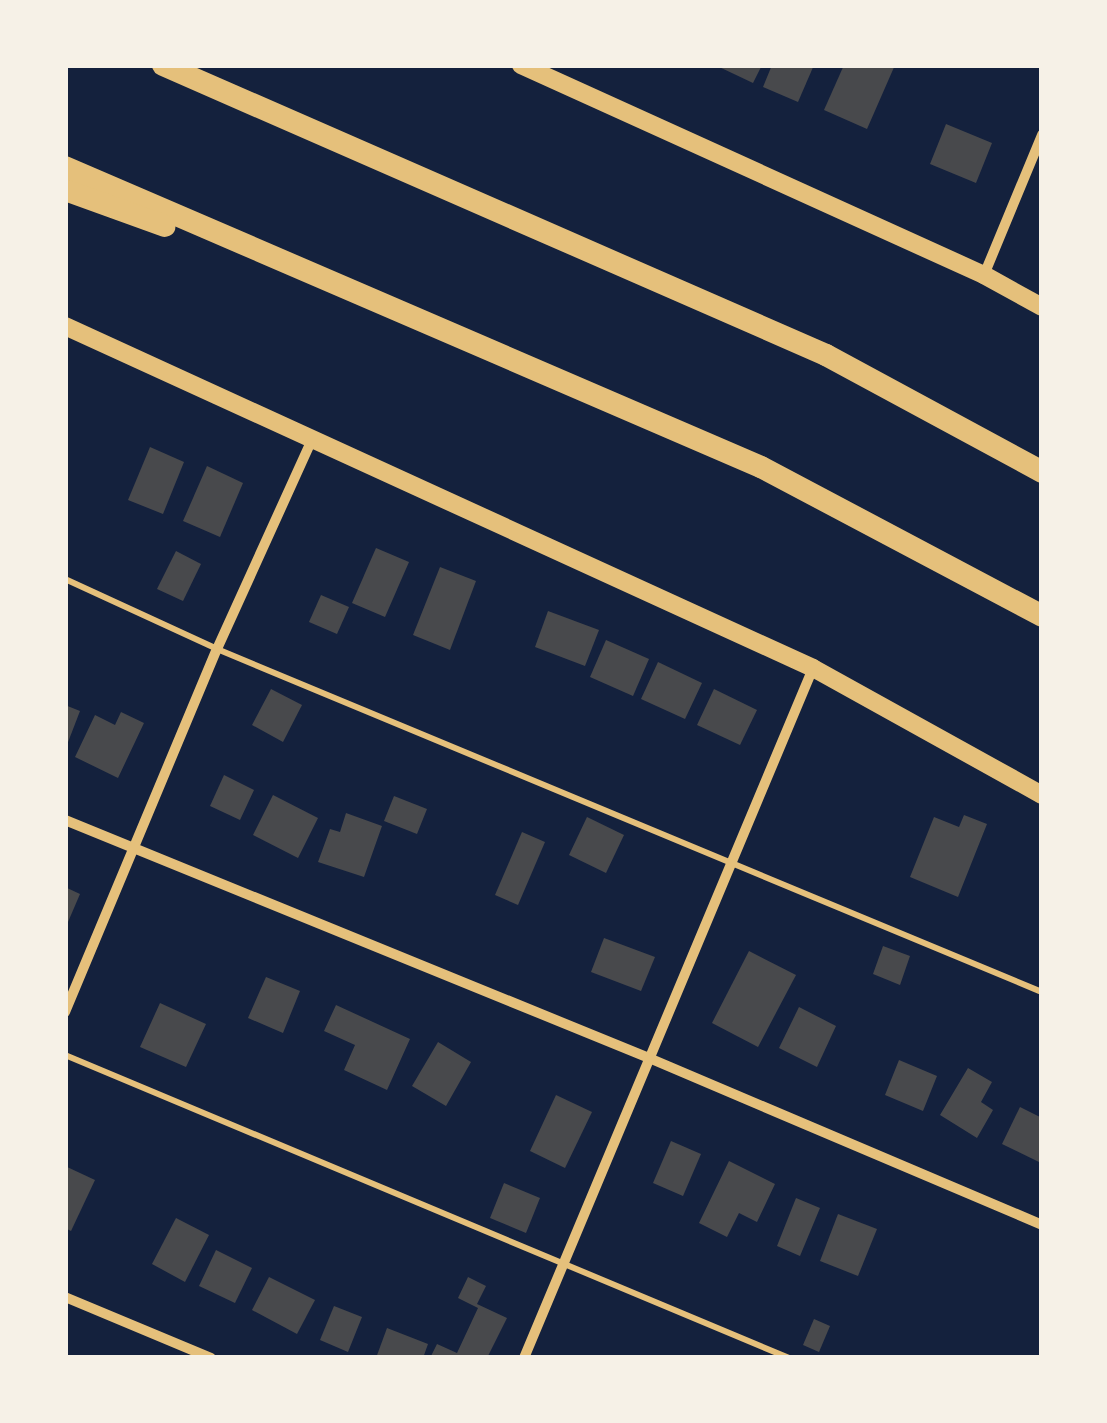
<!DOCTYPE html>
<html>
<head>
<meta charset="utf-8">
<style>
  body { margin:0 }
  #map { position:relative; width:1107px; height:1423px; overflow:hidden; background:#14213d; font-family:Figtree,sans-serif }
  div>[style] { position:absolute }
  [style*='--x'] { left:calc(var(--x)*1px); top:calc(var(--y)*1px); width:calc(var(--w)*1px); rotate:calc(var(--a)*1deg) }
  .building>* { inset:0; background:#48494c }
  .service>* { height:6px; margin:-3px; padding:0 3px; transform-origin:3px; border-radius:3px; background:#e5c07b }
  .minor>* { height:10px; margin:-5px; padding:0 5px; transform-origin:5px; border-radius:5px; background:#e5c07b }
  .secondary>* { height:18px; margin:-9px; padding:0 9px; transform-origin:9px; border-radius:9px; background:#e5c07b }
  .motorway>* { height:22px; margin:-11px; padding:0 11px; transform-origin:11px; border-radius:11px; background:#e5c07b }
  span { translate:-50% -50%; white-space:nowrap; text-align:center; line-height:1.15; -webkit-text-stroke:9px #f6f1e7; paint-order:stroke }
  .frame { position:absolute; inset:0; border:68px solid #f6f1e7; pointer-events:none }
</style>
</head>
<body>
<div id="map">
  <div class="building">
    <div style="clip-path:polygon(715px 65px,762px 65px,753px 83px)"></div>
    <div style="clip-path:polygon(772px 65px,814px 65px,798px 102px,763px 87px)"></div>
    <div style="clip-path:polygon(844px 65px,895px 65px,867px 129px,824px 110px)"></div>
    <div style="clip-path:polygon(946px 124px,992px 143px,976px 183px,930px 164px)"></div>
    <div style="clip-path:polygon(150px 447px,184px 462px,163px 514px,128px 500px)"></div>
    <div style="clip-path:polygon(207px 466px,243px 483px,220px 537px,183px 521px)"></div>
    <div style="clip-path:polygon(376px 548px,409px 562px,385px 617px,352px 603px)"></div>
    <div style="clip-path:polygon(176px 551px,201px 564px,183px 601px,157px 589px)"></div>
    <div style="clip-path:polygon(440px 567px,476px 581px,450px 650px,413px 635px)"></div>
    <div style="clip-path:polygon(321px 595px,349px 607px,337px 634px,309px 622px)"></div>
    <div style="clip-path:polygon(548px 611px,599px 630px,585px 666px,535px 647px)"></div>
    <div style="clip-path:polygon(606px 640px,649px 659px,633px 696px,590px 677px)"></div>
    <div style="clip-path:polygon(658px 662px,702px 683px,685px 719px,641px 699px)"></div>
    <div style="clip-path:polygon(271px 689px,302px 705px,283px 742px,252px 725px)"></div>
    <div style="clip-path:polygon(714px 689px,757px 710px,740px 745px,697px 725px)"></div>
    <div style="clip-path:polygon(65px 705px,80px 711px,65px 750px)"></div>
    <div style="clip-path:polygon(121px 712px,144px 723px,118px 778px,75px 757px,95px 715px,115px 725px)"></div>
    <div style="clip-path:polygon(224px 775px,254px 790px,240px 820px,210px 806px)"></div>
    <div style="clip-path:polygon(273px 795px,318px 818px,298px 858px,253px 835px)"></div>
    <div style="clip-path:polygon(394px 796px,427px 809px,417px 834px,384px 821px)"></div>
    <div style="clip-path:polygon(346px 813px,382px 826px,364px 877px,318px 862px,330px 829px,340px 832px)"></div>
    <div style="clip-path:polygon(964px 815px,987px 824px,958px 897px,910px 877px,934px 817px,959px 827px)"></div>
    <div style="clip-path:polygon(587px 817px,624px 835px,606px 873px,569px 855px)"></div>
    <div style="clip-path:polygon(522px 832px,545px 842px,518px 905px,495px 895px)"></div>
    <div style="clip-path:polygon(65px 887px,80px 894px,65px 929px)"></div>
    <div style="clip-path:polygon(604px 938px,655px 957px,641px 991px,591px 972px)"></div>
    <div style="clip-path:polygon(883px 946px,910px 956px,900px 985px,873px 974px)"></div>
    <div style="clip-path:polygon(749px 951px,796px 975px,758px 1047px,712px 1023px)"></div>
    <div style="clip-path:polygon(266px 977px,300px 991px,283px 1033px,248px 1018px)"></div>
    <div style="clip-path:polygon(160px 1003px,206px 1024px,186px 1067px,140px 1047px)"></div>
    <div style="clip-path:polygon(336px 1005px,410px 1039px,387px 1090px,344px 1070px,355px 1045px,324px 1031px)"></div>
    <div style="clip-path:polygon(799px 1007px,836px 1026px,817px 1067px,779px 1048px)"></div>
    <div style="clip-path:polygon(438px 1042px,471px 1062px,446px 1106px,412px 1086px)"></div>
    <div style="clip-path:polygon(899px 1060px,937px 1076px,923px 1111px,885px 1095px)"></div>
    <div style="clip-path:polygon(968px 1068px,992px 1082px,981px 1102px,993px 1110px,977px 1138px,940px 1115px)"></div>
    <div style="clip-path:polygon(556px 1095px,592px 1112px,565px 1168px,530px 1151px)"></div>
    <div style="clip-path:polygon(1020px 1107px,1042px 1118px,1039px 1162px,1002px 1144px)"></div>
    <div style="clip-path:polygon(671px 1141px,701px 1154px,683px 1196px,653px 1183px)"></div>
    <div style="clip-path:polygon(729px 1161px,775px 1184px,757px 1222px,739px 1213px,727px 1237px,699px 1223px)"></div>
    <div style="clip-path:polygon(65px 1166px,95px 1180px,71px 1231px,65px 1228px)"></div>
    <div style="clip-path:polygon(504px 1183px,540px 1198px,526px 1233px,490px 1218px)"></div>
    <div style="clip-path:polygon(796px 1198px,820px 1208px,800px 1256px,777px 1246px)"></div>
    <div style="clip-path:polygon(838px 1214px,877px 1229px,858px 1276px,820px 1261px)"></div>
    <div style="clip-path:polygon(176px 1218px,209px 1235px,185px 1282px,152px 1264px)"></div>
    <div style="clip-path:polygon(216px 1250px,252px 1268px,235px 1303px,199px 1286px)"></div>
    <div style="clip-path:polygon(269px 1277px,315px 1300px,297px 1334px,252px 1310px)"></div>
    <div style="clip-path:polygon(468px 1277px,486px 1286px,477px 1304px,507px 1318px,487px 1358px,430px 1358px,437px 1344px,457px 1353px,478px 1308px,458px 1298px)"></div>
    <div style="clip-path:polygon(334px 1306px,362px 1317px,348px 1352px,320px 1340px)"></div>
    <div style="clip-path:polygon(814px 1319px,830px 1326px,819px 1352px,803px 1345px)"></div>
    <div style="clip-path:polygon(387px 1328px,428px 1344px,423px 1358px,376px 1358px)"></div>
  </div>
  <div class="service">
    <div style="--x:65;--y:579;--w:167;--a:24.7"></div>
    <div style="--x:217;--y:649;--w:893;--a:22.58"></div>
    <div style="--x:65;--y:1055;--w:785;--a:22.71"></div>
  </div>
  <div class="minor">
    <div style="--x:984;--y:275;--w:152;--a:-67.5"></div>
    <div style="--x:65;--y:820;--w:631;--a:22.17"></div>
    <div style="--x:649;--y:1058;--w:427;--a:23"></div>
    <div style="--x:65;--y:1012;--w:394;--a:-67.3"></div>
    <div style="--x:217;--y:649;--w:227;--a:-65.6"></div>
    <div style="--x:65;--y:1297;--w:158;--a:22.7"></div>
    <div style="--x:524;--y:1358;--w:748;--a:-67.27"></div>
  </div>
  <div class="secondary">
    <div style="--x:521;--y:65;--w:508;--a:24.4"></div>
    <div style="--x:984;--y:275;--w:66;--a:28.9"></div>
    <div style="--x:65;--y:326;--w:822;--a:24.57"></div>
    <div style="--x:813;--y:668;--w:262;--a:29"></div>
  </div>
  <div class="motorway">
    <div style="--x:163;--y:65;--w:724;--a:23.62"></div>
    <div style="--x:826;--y:355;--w:246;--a:28.4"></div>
    <div style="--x:65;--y:167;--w:758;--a:23.32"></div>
    <div style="--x:761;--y:467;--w:318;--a:27.9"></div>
    <div style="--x:65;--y:190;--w:106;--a:19.8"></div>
  </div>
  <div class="frame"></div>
</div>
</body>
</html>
